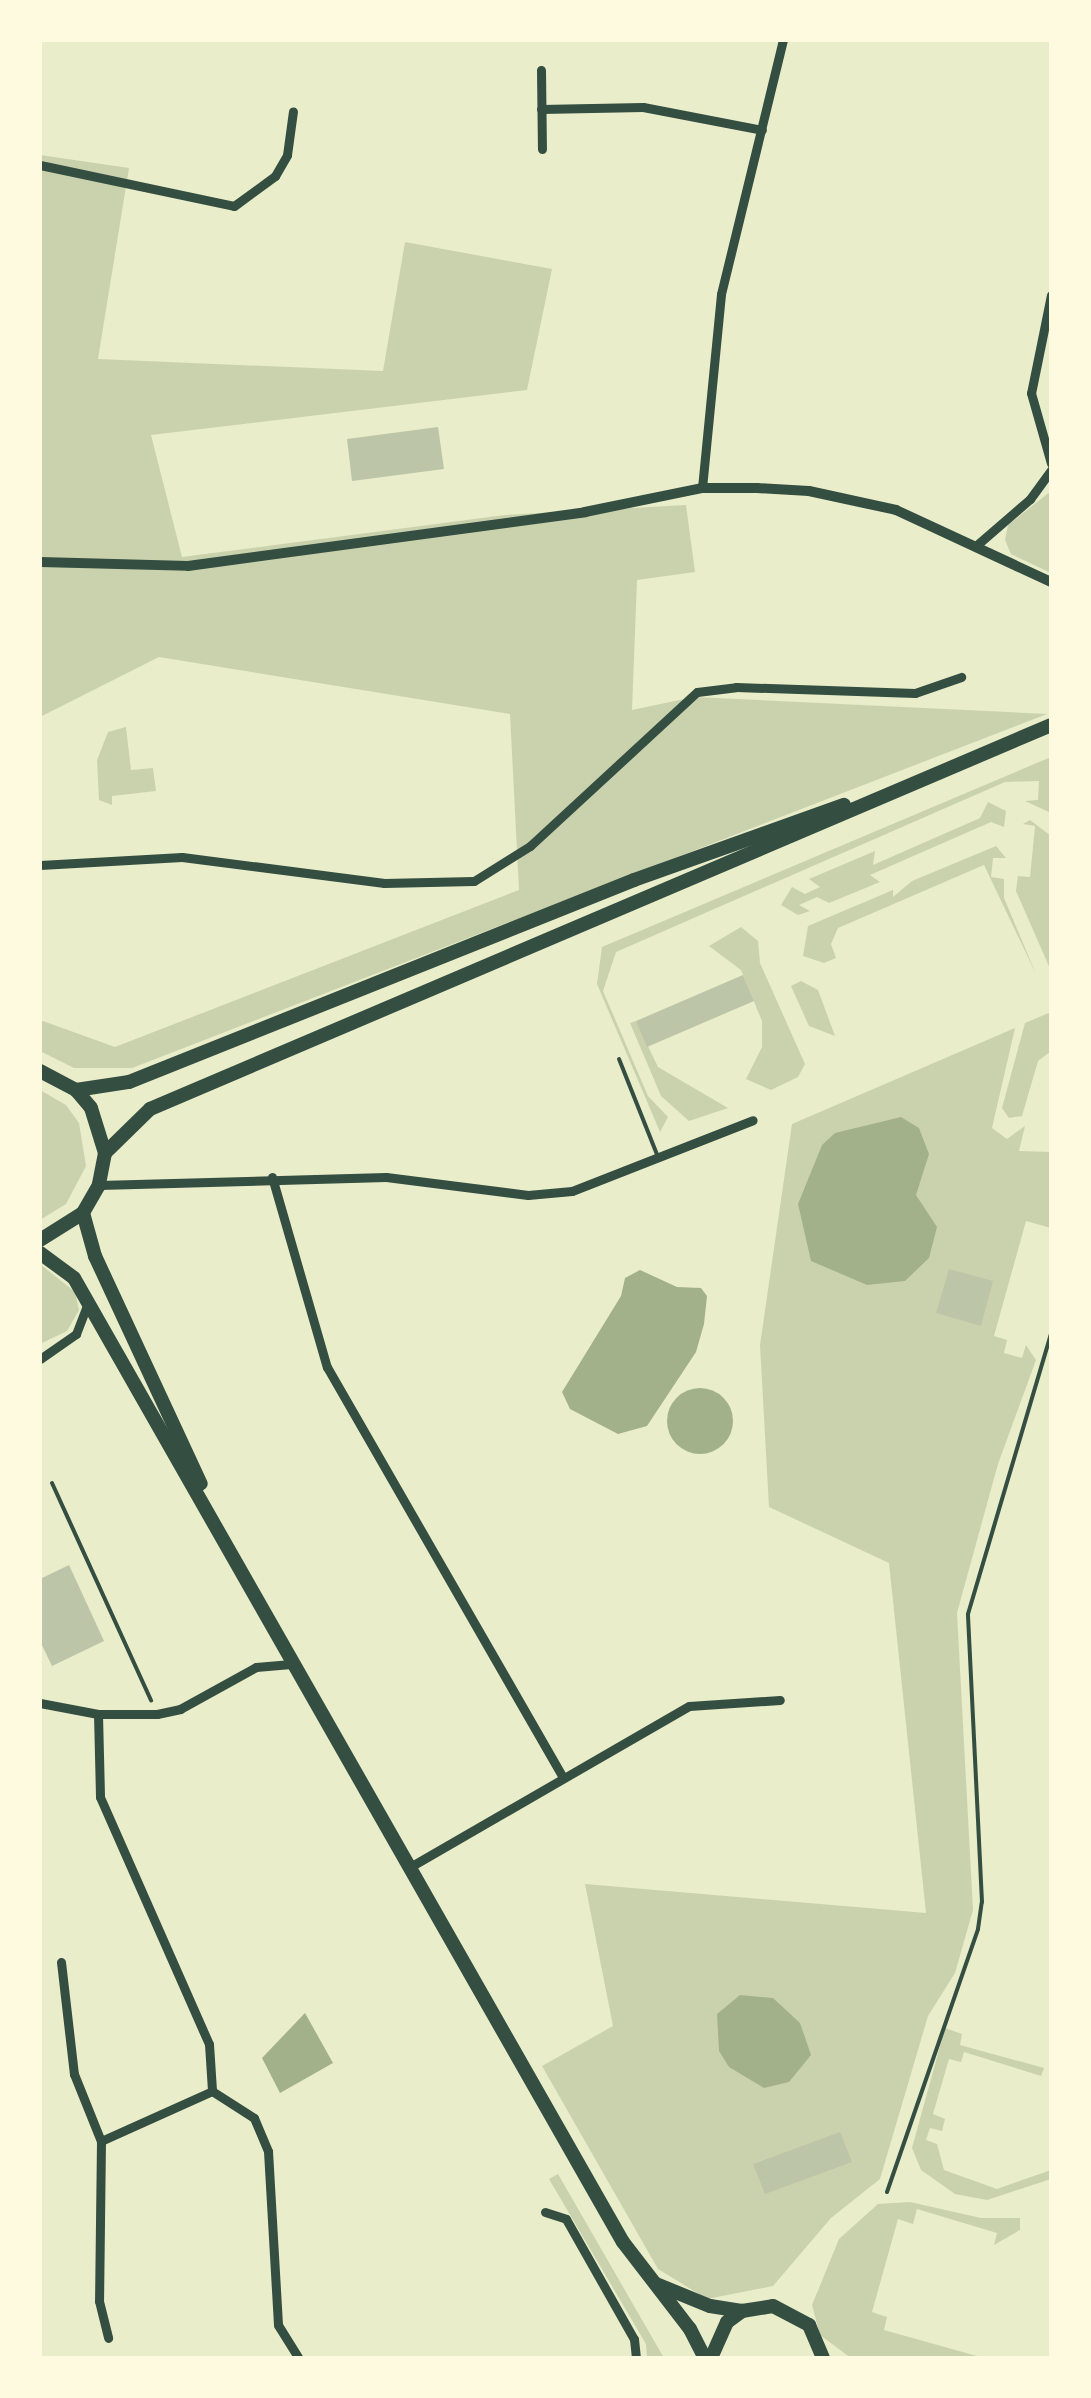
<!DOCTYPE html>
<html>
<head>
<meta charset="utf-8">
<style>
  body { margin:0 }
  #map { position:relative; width:1091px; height:2398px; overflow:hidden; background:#e9edc9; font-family:"Work Sans",sans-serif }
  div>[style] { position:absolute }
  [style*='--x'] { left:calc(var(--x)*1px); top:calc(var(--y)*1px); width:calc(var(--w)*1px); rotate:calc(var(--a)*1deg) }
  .green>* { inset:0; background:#cad2ad }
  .water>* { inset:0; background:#a3b18a }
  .round { border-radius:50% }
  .building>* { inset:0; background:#bcc5a7 }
  .path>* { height:4px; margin:-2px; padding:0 2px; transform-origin:2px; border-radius:2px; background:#344e41 }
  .service>* { height:4px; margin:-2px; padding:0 2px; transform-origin:2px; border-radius:2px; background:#344e41 }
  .minor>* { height:9px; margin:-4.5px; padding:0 4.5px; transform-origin:4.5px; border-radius:4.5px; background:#344e41 }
  .tertiary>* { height:10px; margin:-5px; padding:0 5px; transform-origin:5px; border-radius:5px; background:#344e41 }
  .primary>* { height:14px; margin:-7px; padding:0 7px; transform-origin:7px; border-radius:7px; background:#344e41 }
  span { translate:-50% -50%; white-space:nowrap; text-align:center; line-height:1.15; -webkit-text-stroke:10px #fefae0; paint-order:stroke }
  .frame { position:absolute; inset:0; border:42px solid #fefae0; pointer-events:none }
</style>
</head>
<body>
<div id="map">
  <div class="green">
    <div style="clip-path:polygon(40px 155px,129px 168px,98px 359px,383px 371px,405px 242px,552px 269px,527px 390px,151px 435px,182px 557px,505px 515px,686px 505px,695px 572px,637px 580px,632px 710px,694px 697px,1047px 714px,132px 1068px,74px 1068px,40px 1051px,40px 1020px,115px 1047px,519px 890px,510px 714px,159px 657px,40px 717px)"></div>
    <div style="clip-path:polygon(1051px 491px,1051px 573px,1011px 554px,1005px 540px,1008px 525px)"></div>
    <div style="clip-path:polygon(126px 727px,131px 770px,153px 768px,156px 791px,112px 796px,112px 805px,99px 800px,97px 760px,108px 732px)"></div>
    <div style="clip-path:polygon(1051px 757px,1051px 813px,1025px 801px,1038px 800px,1039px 781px,1005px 782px,616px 952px,603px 991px,648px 1096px,668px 1117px,660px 1132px,597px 984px,602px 947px)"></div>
    <div style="clip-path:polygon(988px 802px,1006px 811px,1004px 827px,991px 822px,870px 875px,880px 882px,829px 903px,817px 897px,799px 905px,810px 911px,798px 915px,781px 905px,792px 887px,805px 894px,820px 887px,809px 879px,875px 851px,873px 865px,980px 818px)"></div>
    <div style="clip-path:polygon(1030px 820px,1051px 836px,1051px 971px,1016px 891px,1018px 876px,1030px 877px,1035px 826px,1023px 824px)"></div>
    <div style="clip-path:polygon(996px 846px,1006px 858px,993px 858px,991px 877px,1004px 879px,1004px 898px,1036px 974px,984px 865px,838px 928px,831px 944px,836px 958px,824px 963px,803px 956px,808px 926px,893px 890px,893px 897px,912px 881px)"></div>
    <div style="clip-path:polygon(741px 927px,758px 941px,760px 963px,805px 1064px,798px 1077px,771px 1090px,746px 1079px,762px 1047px,762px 1021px,741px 970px,709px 946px)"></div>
    <div style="clip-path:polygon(801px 981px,818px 990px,835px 1036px,809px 1026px,791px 986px)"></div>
    <div style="clip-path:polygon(1051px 1012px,1051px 1051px,1038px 1061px,1022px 1116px,1009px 1118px,1002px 1108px,1025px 1023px)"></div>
    <div style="clip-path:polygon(636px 1021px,658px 1067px,728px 1108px,689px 1121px,661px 1096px,630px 1023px)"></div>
    <div style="clip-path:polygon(1015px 1028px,992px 1128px,1007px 1139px,1025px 1126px,1019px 1151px,1051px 1152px,1051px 1228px,1026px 1221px,994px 1336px,1007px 1340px,1004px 1353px,1022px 1358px,1026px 1345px,1036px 1360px,998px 1464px,957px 1613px,973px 1910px,955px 1973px,928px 2016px,880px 2179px,831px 2218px,773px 2286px,707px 2299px,658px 2269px,542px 2066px,613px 2026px,585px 1884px,926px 1913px,889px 1563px,769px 1507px,760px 1345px,792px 1124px)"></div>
    <div style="clip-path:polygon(40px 1090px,66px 1105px,79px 1123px,86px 1166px,66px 1204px,40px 1220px)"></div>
    <div style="clip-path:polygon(40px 1264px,75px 1292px,79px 1310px,67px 1331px,40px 1344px)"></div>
    <div style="clip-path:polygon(945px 2028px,962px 2034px,960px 2045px,1044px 2068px,1041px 2076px,964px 2052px,961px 2062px,949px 2059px,933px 2114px,945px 2119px,942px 2131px,930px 2128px,926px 2140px,937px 2144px,944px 2170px,997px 2189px,1051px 2170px,1051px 2179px,987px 2200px,955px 2194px,921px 2170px,912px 2148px)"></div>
    <div style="clip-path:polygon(558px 2174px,664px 2358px,647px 2358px,646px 2344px,549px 2179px)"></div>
    <div style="clip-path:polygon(910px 2202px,981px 2218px,1020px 2218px,1020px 2230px,994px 2245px,997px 2233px,917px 2209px,913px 2224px,898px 2219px,872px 2312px,887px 2317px,884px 2330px,984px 2358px,851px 2358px,820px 2335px,812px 2305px,839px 2239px,878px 2204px)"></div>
  </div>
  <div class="water">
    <div style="clip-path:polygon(901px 1117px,919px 1128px,929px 1154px,916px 1195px,937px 1227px,929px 1258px,905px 1281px,867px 1285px,811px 1261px,798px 1204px,822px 1145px,835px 1133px)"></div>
    <div style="clip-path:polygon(640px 1270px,677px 1287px,701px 1288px,707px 1296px,704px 1324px,696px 1352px,647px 1426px,618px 1434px,570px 1409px,562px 1392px,621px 1296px,625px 1278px)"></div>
    <div class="round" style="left:667px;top:1388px;width:66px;height:66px"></div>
    <div style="clip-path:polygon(740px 1995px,773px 1998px,800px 2023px,811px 2055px,789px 2082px,764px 2088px,729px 2067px,719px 2051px,717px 2014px)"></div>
    <div style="clip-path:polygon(305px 2013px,333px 2063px,280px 2093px,262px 2058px)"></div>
  </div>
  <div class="building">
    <div style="clip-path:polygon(438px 427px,444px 469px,352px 481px,347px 439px)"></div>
    <div style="clip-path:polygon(743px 975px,754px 1001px,647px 1047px,636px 1021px)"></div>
    <div style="clip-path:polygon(949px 1269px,993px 1281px,981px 1326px,936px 1313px)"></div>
    <div style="clip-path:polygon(69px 1565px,104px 1641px,52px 1666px,40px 1641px,40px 1579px)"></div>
    <div style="clip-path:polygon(840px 2132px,852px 2162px,765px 2194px,753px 2164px)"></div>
  </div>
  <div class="path">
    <div style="--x:52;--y:1483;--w:239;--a:65.5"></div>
  </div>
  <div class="service">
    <div style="--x:619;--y:1059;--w:105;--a:68.3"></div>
    <div style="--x:887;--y:2192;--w:278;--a:-70.9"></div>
    <div style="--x:978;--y:1929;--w:27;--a:-82"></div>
    <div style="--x:982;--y:1902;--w:288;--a:-92.8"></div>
    <div style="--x:968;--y:1614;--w:293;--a:-73.5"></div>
  </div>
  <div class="minor">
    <div style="--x:541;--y:70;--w:79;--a:89.3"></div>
    <div style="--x:541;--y:109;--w:102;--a:-1.1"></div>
    <div style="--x:643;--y:107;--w:121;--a:10.9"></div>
    <div style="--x:40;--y:165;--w:198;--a:11.9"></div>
    <div style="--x:234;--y:206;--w:51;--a:-36.2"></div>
    <div style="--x:275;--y:176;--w:24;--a:-60"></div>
    <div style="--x:287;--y:155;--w:44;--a:-82.2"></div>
    <div style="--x:1051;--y:295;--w:100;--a:101.5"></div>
    <div style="--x:1031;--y:393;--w:73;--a:74.1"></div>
    <div style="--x:702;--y:488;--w:195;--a:-84.4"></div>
    <div style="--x:721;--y:294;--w:261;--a:-76.3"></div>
    <div style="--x:978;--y:544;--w:69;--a:-40.9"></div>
    <div style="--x:1030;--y:499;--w:36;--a:-54"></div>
    <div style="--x:40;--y:865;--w:142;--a:-3.2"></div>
    <div style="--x:182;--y:857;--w:204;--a:7.3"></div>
    <div style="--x:384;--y:883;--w:90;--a:-1.3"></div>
    <div style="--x:474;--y:881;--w:66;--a:-32"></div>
    <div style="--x:530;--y:846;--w:227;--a:-42.7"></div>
    <div style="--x:697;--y:692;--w:39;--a:-7"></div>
    <div style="--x:736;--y:687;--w:179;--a:1.9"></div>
    <div style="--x:915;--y:693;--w:49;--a:-19.2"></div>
    <div style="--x:272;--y:1177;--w:198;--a:73.9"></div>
    <div style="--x:327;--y:1367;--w:474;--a:60.1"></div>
    <div style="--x:99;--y:1185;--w:287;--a:-1.6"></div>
    <div style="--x:386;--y:1177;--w:143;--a:7.2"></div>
    <div style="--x:528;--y:1195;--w:44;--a:-5.2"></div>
    <div style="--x:572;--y:1191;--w:194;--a:-21.4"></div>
    <div style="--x:40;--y:1359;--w:44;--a:-34.8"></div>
    <div style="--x:76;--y:1334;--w:34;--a:-69"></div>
    <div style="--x:40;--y:1703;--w:59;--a:10.7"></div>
    <div style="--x:98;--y:1714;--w:59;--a:0"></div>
    <div style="--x:157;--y:1714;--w:24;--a:-12"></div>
    <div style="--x:180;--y:1709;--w:87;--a:-28.9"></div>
    <div style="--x:256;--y:1667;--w:38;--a:-5"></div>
    <div style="--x:98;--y:1714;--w:83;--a:88.6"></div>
    <div style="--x:100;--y:1797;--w:270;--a:66.2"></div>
    <div style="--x:209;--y:2044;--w:47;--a:86.3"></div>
    <div style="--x:410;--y:1867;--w:322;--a:-30"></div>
    <div style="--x:689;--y:1706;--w:91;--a:-3.8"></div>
    <div style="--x:61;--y:1962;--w:113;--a:83.4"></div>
    <div style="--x:74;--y:2074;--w:72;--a:68.1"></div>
    <div style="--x:101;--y:2141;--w:160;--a:90.7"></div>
    <div style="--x:99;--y:2301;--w:38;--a:76"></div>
    <div style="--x:212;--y:2091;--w:50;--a:32.7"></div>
    <div style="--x:254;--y:2118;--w:36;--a:67"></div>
    <div style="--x:268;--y:2151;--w:174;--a:86.7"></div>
    <div style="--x:278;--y:2325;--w:39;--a:58"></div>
    <div style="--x:101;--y:2141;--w:122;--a:-24.2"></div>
    <div style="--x:545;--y:2212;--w:22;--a:18"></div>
    <div style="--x:566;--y:2219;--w:138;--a:60.5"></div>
    <div style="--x:634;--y:2339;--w:19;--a:84"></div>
  </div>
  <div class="tertiary">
    <div style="--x:40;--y:562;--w:148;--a:1.5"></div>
    <div style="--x:188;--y:566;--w:401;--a:-7.7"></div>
    <div style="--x:585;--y:512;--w:119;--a:-11.6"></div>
    <div style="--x:702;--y:488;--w:55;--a:0"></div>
    <div style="--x:757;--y:488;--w:52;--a:3.3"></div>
    <div style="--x:809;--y:491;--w:89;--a:12.3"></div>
    <div style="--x:896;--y:510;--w:171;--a:24.9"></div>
  </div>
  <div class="primary">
    <div style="--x:40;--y:1071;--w:41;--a:27.8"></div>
    <div style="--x:76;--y:1090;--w:23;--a:50"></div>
    <div style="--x:91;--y:1108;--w:47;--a:72.7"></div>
    <div style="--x:105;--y:1153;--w:33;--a:101"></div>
    <div style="--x:99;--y:1185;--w:32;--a:120"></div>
    <div style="--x:83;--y:1213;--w:51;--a:147.9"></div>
    <div style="--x:76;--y:1090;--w:54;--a:-8.6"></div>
    <div style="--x:129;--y:1082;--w:544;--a:-21.8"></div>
    <div style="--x:634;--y:880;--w:223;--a:-19.7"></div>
    <div style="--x:105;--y:1153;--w:63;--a:-44.4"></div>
    <div style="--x:150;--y:1109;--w:979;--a:-23.08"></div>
    <div style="--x:83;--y:1213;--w:45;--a:74.4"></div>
    <div style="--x:95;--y:1256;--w:251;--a:65.1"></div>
    <div style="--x:40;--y:1253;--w:42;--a:36.3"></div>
    <div style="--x:74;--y:1278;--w:1109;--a:60.34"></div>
    <div style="--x:623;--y:2242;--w:110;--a:52.4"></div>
    <div style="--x:690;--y:2329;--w:33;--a:63"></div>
    <div style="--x:656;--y:2284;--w:58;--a:22.2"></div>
    <div style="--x:710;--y:2306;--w:32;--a:9"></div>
    <div style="--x:711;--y:2358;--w:39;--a:-66"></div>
    <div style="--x:727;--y:2322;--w:19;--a:-36"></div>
    <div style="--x:742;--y:2311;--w:31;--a:-9"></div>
    <div style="--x:773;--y:2306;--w:41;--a:27.8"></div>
    <div style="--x:809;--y:2325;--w:36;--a:67"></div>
  </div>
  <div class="frame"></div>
</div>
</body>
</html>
